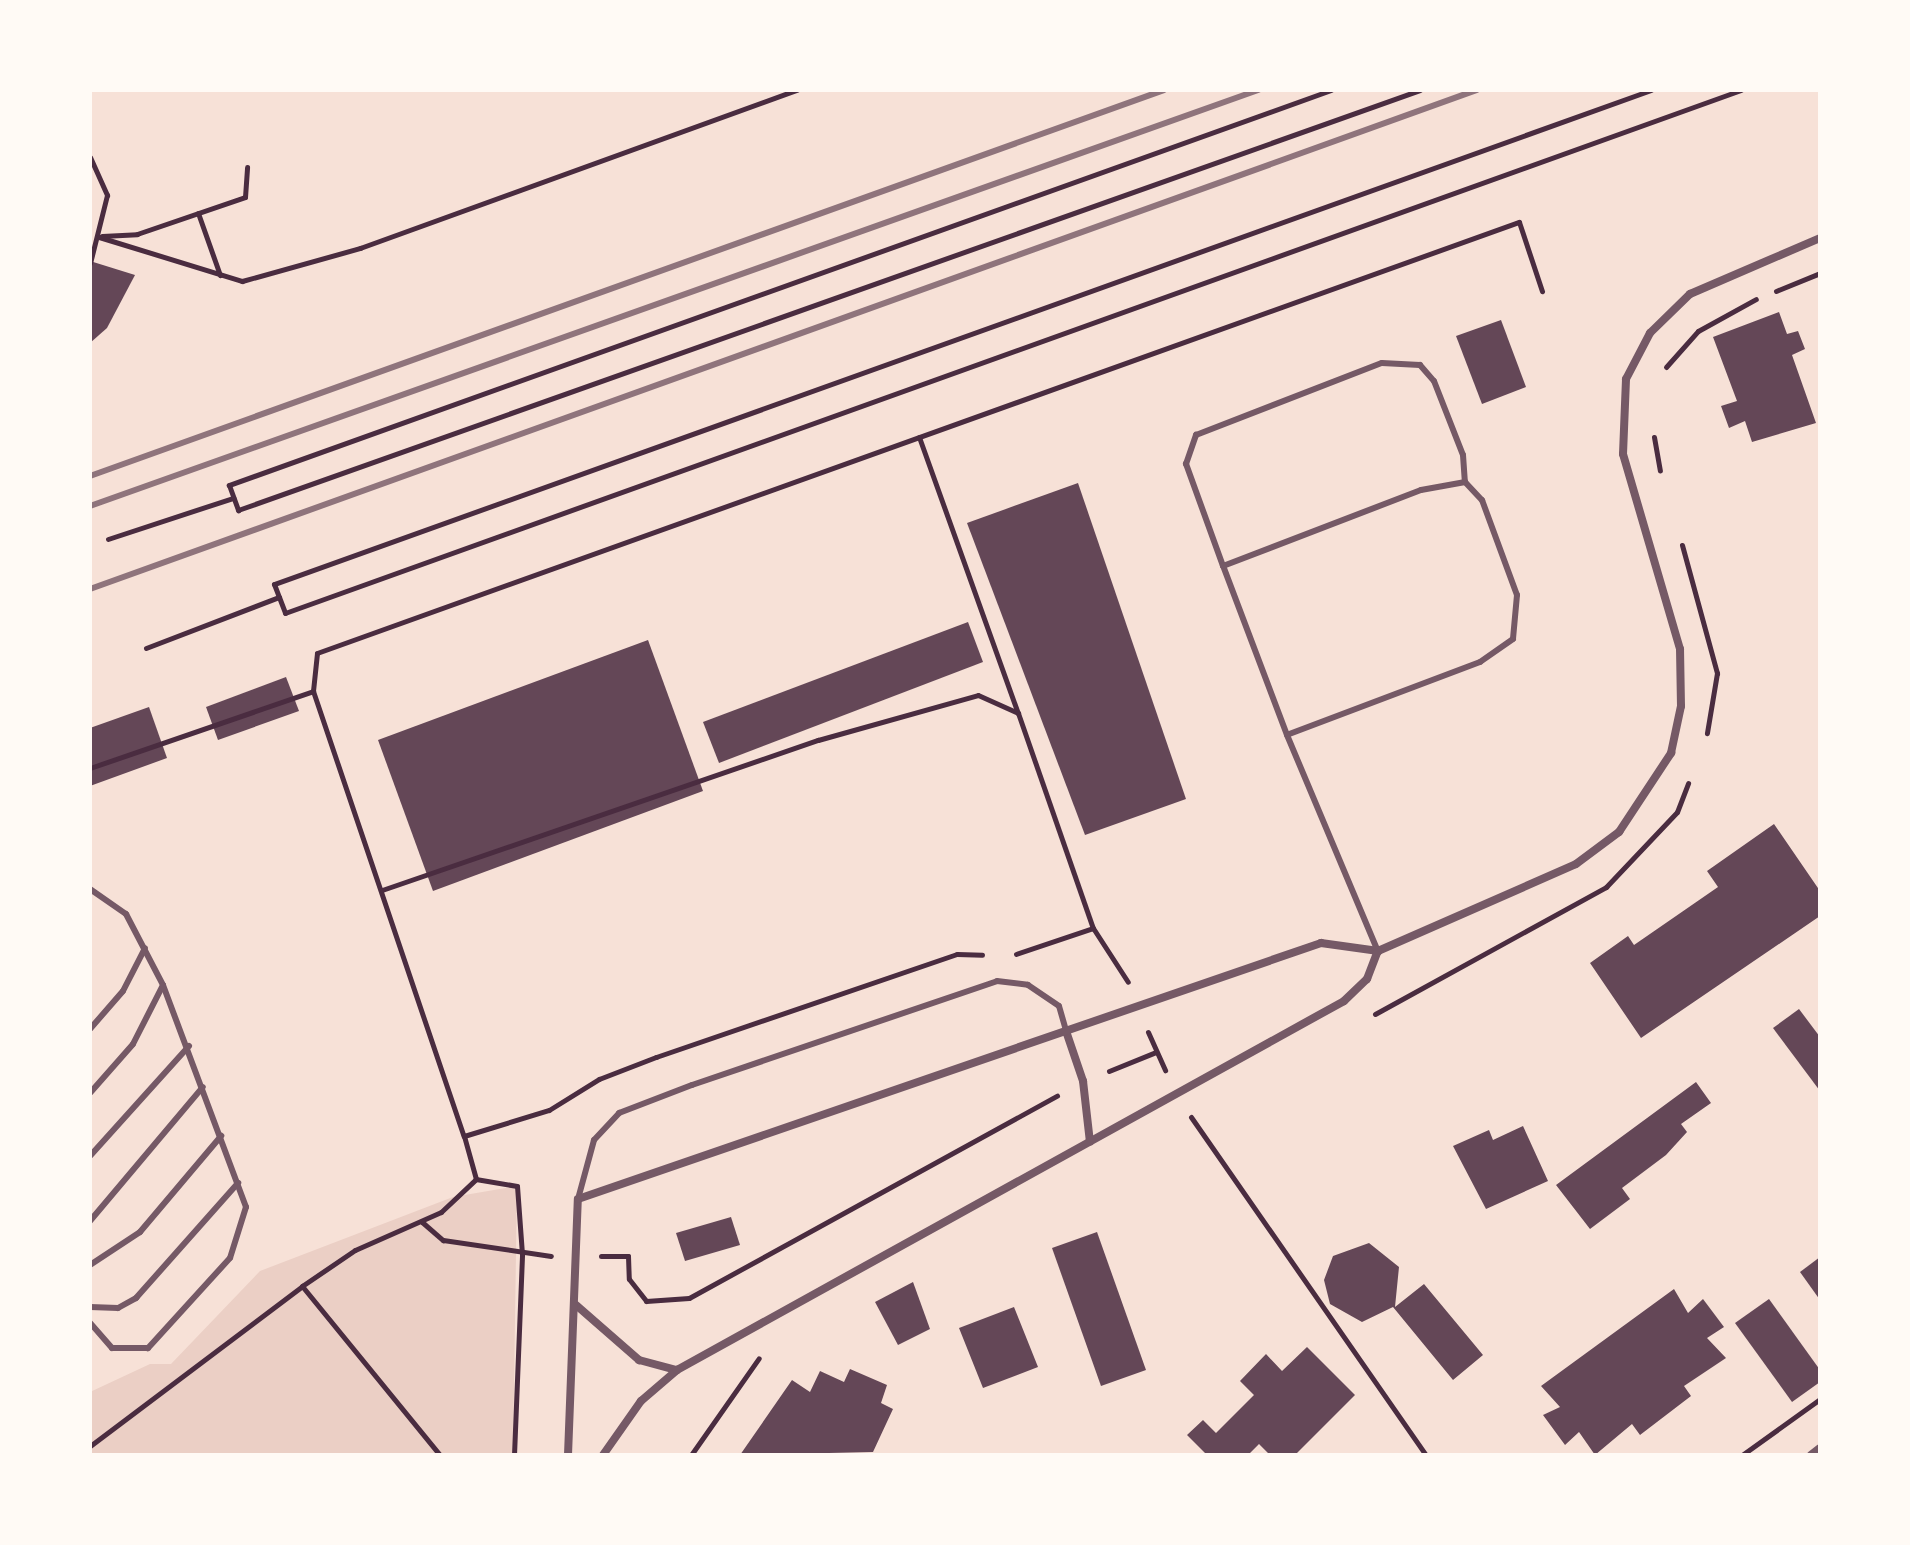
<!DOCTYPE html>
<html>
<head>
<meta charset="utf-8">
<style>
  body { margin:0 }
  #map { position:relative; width:1910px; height:1545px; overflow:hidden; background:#f7e1d7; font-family:Jost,sans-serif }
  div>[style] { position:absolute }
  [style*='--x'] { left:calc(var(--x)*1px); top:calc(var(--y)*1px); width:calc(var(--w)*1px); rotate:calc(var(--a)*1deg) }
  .green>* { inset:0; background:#ebcfc5 }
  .building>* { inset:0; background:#644757 }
  .path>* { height:5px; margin:-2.5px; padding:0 2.5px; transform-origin:2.5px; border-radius:2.5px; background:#4a2c40 }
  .service>* { height:6px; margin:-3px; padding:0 3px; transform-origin:3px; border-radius:3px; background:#755966 }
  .minor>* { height:8px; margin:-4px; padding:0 4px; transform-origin:4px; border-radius:4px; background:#755966 }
  .rail>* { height:6px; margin:-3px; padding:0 3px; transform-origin:3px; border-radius:3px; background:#8f747c }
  span { translate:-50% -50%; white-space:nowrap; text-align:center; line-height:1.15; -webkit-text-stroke:7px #fffaf5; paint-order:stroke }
  .frame { position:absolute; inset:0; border:92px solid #fffaf5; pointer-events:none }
</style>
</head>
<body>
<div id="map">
  <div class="green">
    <div style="clip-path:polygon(517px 1186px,513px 1455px,90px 1455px,90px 1392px,150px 1364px,171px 1364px,260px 1271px,453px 1197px)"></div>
  </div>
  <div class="building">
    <div style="clip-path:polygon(90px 261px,135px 275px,107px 328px,90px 343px)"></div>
    <div style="clip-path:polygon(1779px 312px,1787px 334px,1798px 331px,1805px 349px,1792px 355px,1816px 423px,1752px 442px,1745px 421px,1729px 428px,1721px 406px,1737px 401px,1713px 337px)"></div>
    <div style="clip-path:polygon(1501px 320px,1526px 387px,1482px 404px,1456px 336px)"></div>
    <div style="clip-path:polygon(1078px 483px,1186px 799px,1085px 835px,967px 523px)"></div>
    <div style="clip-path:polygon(968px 622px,983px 662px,719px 763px,703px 722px)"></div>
    <div style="clip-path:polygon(648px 640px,703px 791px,433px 891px,378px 740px)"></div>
    <div style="clip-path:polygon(286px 677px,299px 711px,218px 740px,206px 707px)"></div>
    <div style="clip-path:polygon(149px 707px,167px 758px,90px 786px,90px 728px)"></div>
    <div style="clip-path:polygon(1774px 824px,1820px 891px,1820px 916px,1641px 1038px,1590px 963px,1628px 936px,1634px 945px,1718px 887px,1707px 871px)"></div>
    <div style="clip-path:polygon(1799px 1009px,1820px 1037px,1820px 1091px,1773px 1028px)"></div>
    <div style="clip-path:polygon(1696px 1082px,1711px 1103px,1681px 1124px,1687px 1132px,1666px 1155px,1622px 1188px,1630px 1199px,1590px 1229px,1556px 1185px)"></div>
    <div style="clip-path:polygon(1523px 1126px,1548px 1181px,1486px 1209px,1453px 1146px,1489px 1130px,1493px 1140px)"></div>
    <div style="clip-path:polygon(731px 1217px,740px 1245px,685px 1261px,676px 1233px)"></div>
    <div style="clip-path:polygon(1097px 1232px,1146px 1370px,1101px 1386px,1052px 1248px)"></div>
    <div style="clip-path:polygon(1369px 1243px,1399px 1267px,1395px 1307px,1424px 1284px,1483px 1355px,1453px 1380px,1393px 1307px,1362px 1322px,1330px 1304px,1324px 1280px,1333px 1256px)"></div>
    <div style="clip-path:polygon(1820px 1257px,1820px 1300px,1800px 1272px)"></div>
    <div style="clip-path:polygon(913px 1282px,930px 1329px,898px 1345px,875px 1302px)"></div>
    <div style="clip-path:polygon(1674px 1289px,1688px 1313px,1703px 1299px,1724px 1327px,1707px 1338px,1726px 1358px,1684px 1386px,1691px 1396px,1640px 1435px,1632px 1424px,1595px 1455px,1579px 1432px,1565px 1445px,1543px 1415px,1560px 1407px,1541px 1386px)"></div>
    <div style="clip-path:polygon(1769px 1299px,1820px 1370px,1820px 1382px,1792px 1402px,1735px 1323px)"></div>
    <div style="clip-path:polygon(1014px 1307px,1038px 1367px,983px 1388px,959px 1328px)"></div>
    <div style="clip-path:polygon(1307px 1347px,1355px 1395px,1295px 1455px,1270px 1455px,1259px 1444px,1248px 1455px,1207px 1455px,1187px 1435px,1203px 1420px,1216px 1433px,1254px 1395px,1240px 1381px,1266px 1354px,1282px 1371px)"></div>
    <div style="clip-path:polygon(850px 1369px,887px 1385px,881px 1403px,893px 1409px,873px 1452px,740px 1455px,792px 1380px,810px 1392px,820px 1371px,844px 1382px)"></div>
  </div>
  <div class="path">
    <div style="--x:1331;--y:90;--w:1171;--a:160.28"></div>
    <div style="--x:229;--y:485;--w:27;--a:70"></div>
    <div style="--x:238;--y:510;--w:1254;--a:-19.56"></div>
    <div style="--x:1651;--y:90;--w:1463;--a:160.26"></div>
    <div style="--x:274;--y:584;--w:14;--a:69"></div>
    <div style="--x:279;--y:597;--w:17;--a:69"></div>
    <div style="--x:285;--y:613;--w:1547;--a:-19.76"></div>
    <div style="--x:90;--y:157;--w:42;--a:65.9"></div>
    <div style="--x:107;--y:195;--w:70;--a:104"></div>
    <div style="--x:198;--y:213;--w:66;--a:70.5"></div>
    <div style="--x:102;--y:236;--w:35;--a:-3"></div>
    <div style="--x:137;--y:234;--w:114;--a:-18.9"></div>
    <div style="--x:245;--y:197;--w:30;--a:-86"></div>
    <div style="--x:99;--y:237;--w:150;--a:17.1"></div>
    <div style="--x:242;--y:281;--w:123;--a:-15.6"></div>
    <div style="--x:360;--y:248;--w:465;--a:-19.9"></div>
    <div style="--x:1776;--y:291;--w:48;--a:-22.2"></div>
    <div style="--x:1666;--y:367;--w:48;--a:-48.4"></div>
    <div style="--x:1698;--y:331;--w:66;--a:-28.9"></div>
    <div style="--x:919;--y:437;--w:293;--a:70.3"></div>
    <div style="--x:1654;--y:437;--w:34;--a:80"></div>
    <div style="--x:108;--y:539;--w:132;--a:-18.2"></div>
    <div style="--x:1682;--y:545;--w:133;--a:74.7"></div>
    <div style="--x:1717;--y:673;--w:61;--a:99.5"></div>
    <div style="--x:146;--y:648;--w:142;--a:-21"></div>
    <div style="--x:313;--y:691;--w:38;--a:-84"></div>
    <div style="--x:317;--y:653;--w:1277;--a:-19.73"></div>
    <div style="--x:1519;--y:222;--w:73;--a:71.6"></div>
    <div style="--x:90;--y:768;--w:236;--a:-19"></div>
    <div style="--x:313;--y:691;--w:470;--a:71.3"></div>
    <div style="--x:382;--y:890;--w:461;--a:-19"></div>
    <div style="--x:818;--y:740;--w:166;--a:-15.7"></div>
    <div style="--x:978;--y:695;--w:44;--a:24.2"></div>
    <div style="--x:1018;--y:713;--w:228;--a:70.8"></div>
    <div style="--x:1016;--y:954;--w:81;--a:-18.7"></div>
    <div style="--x:1093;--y:928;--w:64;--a:57.1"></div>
    <div style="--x:1375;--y:1014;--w:264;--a:-28.8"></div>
    <div style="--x:1606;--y:887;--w:103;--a:-46.6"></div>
    <div style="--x:1677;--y:812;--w:31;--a:-69"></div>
    <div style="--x:1148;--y:1032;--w:42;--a:65.9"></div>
    <div style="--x:1109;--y:1071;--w:51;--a:-22"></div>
    <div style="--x:1191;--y:1117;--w:412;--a:55.2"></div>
    <div style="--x:422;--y:1222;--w:28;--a:41"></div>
    <div style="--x:443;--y:1240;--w:109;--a:8.4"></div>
    <div style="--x:601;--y:1256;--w:27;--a:0"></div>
    <div style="--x:628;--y:1256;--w:23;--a:88"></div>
    <div style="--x:629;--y:1279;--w:28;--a:52"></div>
    <div style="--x:646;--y:1301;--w:43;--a:-4"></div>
    <div style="--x:689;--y:1298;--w:420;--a:-28.8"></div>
    <div style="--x:302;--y:1286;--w:218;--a:50.8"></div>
    <div style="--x:90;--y:1446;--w:266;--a:-37"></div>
    <div style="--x:302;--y:1286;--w:64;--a:-34.2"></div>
    <div style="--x:355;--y:1250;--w:94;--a:-23.8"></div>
    <div style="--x:441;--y:1212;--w:48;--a:-43.3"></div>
    <div style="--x:514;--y:1455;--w:201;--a:-87.7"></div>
    <div style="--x:522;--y:1254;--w:68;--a:-94.2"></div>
    <div style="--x:517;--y:1186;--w:42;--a:-170.3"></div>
    <div style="--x:476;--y:1179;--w:45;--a:-105.6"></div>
    <div style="--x:464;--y:1136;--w:89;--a:-17"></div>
    <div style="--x:549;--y:1110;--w:59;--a:-31.8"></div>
    <div style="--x:599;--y:1079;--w:61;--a:-21.1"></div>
    <div style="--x:656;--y:1057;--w:318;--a:-18.9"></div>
    <div style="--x:957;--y:954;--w:25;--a:2"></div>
    <div style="--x:691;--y:1455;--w:118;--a:-55"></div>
    <div style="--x:1742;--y:1455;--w:96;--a:-35.7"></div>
  </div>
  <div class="service">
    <div style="--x:1223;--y:566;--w:109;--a:-109.9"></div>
    <div style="--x:1186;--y:464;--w:31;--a:-71"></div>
    <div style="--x:1196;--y:435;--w:199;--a:-21.2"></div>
    <div style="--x:1382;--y:363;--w:38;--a:3"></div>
    <div style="--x:1420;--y:365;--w:21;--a:49"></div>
    <div style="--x:1434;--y:381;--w:79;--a:68.6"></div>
    <div style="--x:1463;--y:455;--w:27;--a:86"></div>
    <div style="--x:1287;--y:735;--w:181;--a:-110.7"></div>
    <div style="--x:1223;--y:566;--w:212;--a:-21"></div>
    <div style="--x:1421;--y:490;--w:45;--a:-10.3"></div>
    <div style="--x:1465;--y:482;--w:25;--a:47"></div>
    <div style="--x:1482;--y:500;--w:101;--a:69.8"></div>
    <div style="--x:1517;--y:595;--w:44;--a:95.2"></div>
    <div style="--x:1513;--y:639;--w:40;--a:145.1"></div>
    <div style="--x:1480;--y:662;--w:206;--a:159.3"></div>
    <div style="--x:1287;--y:735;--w:234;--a:67.2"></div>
    <div style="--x:90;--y:889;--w:44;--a:34.8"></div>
    <div style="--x:126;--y:914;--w:80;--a:62.5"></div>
    <div style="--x:163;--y:985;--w:237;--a:69.5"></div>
    <div style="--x:246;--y:1207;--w:53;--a:107.4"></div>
    <div style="--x:230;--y:1258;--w:122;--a:132.3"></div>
    <div style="--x:148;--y:1348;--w:36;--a:180"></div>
    <div style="--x:112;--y:1348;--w:33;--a:-131"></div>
    <div style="--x:90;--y:1029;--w:50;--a:-49"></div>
    <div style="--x:123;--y:991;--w:48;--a:-62.9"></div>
    <div style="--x:90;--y:1093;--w:65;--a:-48.7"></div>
    <div style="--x:133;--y:1044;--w:66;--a:-63"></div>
    <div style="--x:90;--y:1156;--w:148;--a:-48"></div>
    <div style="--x:578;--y:1199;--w:61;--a:-74.8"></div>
    <div style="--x:594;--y:1140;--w:37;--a:-47"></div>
    <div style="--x:619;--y:1113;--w:78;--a:-21"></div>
    <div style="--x:692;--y:1085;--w:322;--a:-18.8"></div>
    <div style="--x:997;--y:981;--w:31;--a:7"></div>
    <div style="--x:1028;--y:985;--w:37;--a:34"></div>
    <div style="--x:1059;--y:1006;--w:26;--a:74"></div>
    <div style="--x:90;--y:1221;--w:175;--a:-49.9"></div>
    <div style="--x:90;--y:1265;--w:60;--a:-33.4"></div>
    <div style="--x:140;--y:1232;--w:126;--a:-49.8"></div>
    <div style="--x:90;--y:1307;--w:28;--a:2"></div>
    <div style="--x:118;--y:1308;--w:21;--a:-29"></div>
    <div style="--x:136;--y:1298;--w:154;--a:-48.4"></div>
  </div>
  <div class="minor">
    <div style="--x:1066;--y:1031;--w:53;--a:71.2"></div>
    <div style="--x:1083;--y:1081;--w:61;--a:83.5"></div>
    <div style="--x:576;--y:1305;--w:84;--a:41.1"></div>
    <div style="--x:639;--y:1360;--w:39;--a:15"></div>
    <div style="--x:568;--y:1455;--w:256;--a:-87.8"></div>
    <div style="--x:578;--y:1199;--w:786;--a:-19.01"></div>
    <div style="--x:1321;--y:943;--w:58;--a:8"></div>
    <div style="--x:1378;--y:951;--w:216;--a:-23.7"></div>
    <div style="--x:1576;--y:864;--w:54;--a:-36.7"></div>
    <div style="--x:1619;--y:832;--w:95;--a:-56.6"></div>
    <div style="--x:1671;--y:753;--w:48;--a:-78"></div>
    <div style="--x:1681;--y:706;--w:57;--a:-91"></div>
    <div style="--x:1680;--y:649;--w:203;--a:-106.3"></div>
    <div style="--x:1623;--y:454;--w:75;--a:-87.7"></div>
    <div style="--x:1626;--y:379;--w:52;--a:-62.4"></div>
    <div style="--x:1650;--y:333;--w:56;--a:-44.3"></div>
    <div style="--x:1690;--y:294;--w:142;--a:-23.3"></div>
    <div style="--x:603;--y:1455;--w:66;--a:-54.9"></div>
    <div style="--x:641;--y:1401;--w:48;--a:-40.7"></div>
    <div style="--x:677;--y:1370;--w:762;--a:-28.95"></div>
    <div style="--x:1344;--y:1001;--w:32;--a:-44"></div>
    <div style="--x:1367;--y:979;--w:30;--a:-69"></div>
    <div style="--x:1811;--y:1455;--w:11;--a:-38"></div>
  </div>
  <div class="rail">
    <div style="--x:90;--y:476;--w:1141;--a:-19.77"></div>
    <div style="--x:90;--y:506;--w:1240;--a:-19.6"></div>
    <div style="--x:90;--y:589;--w:1474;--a:-19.79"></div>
  </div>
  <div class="frame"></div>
</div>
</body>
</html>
